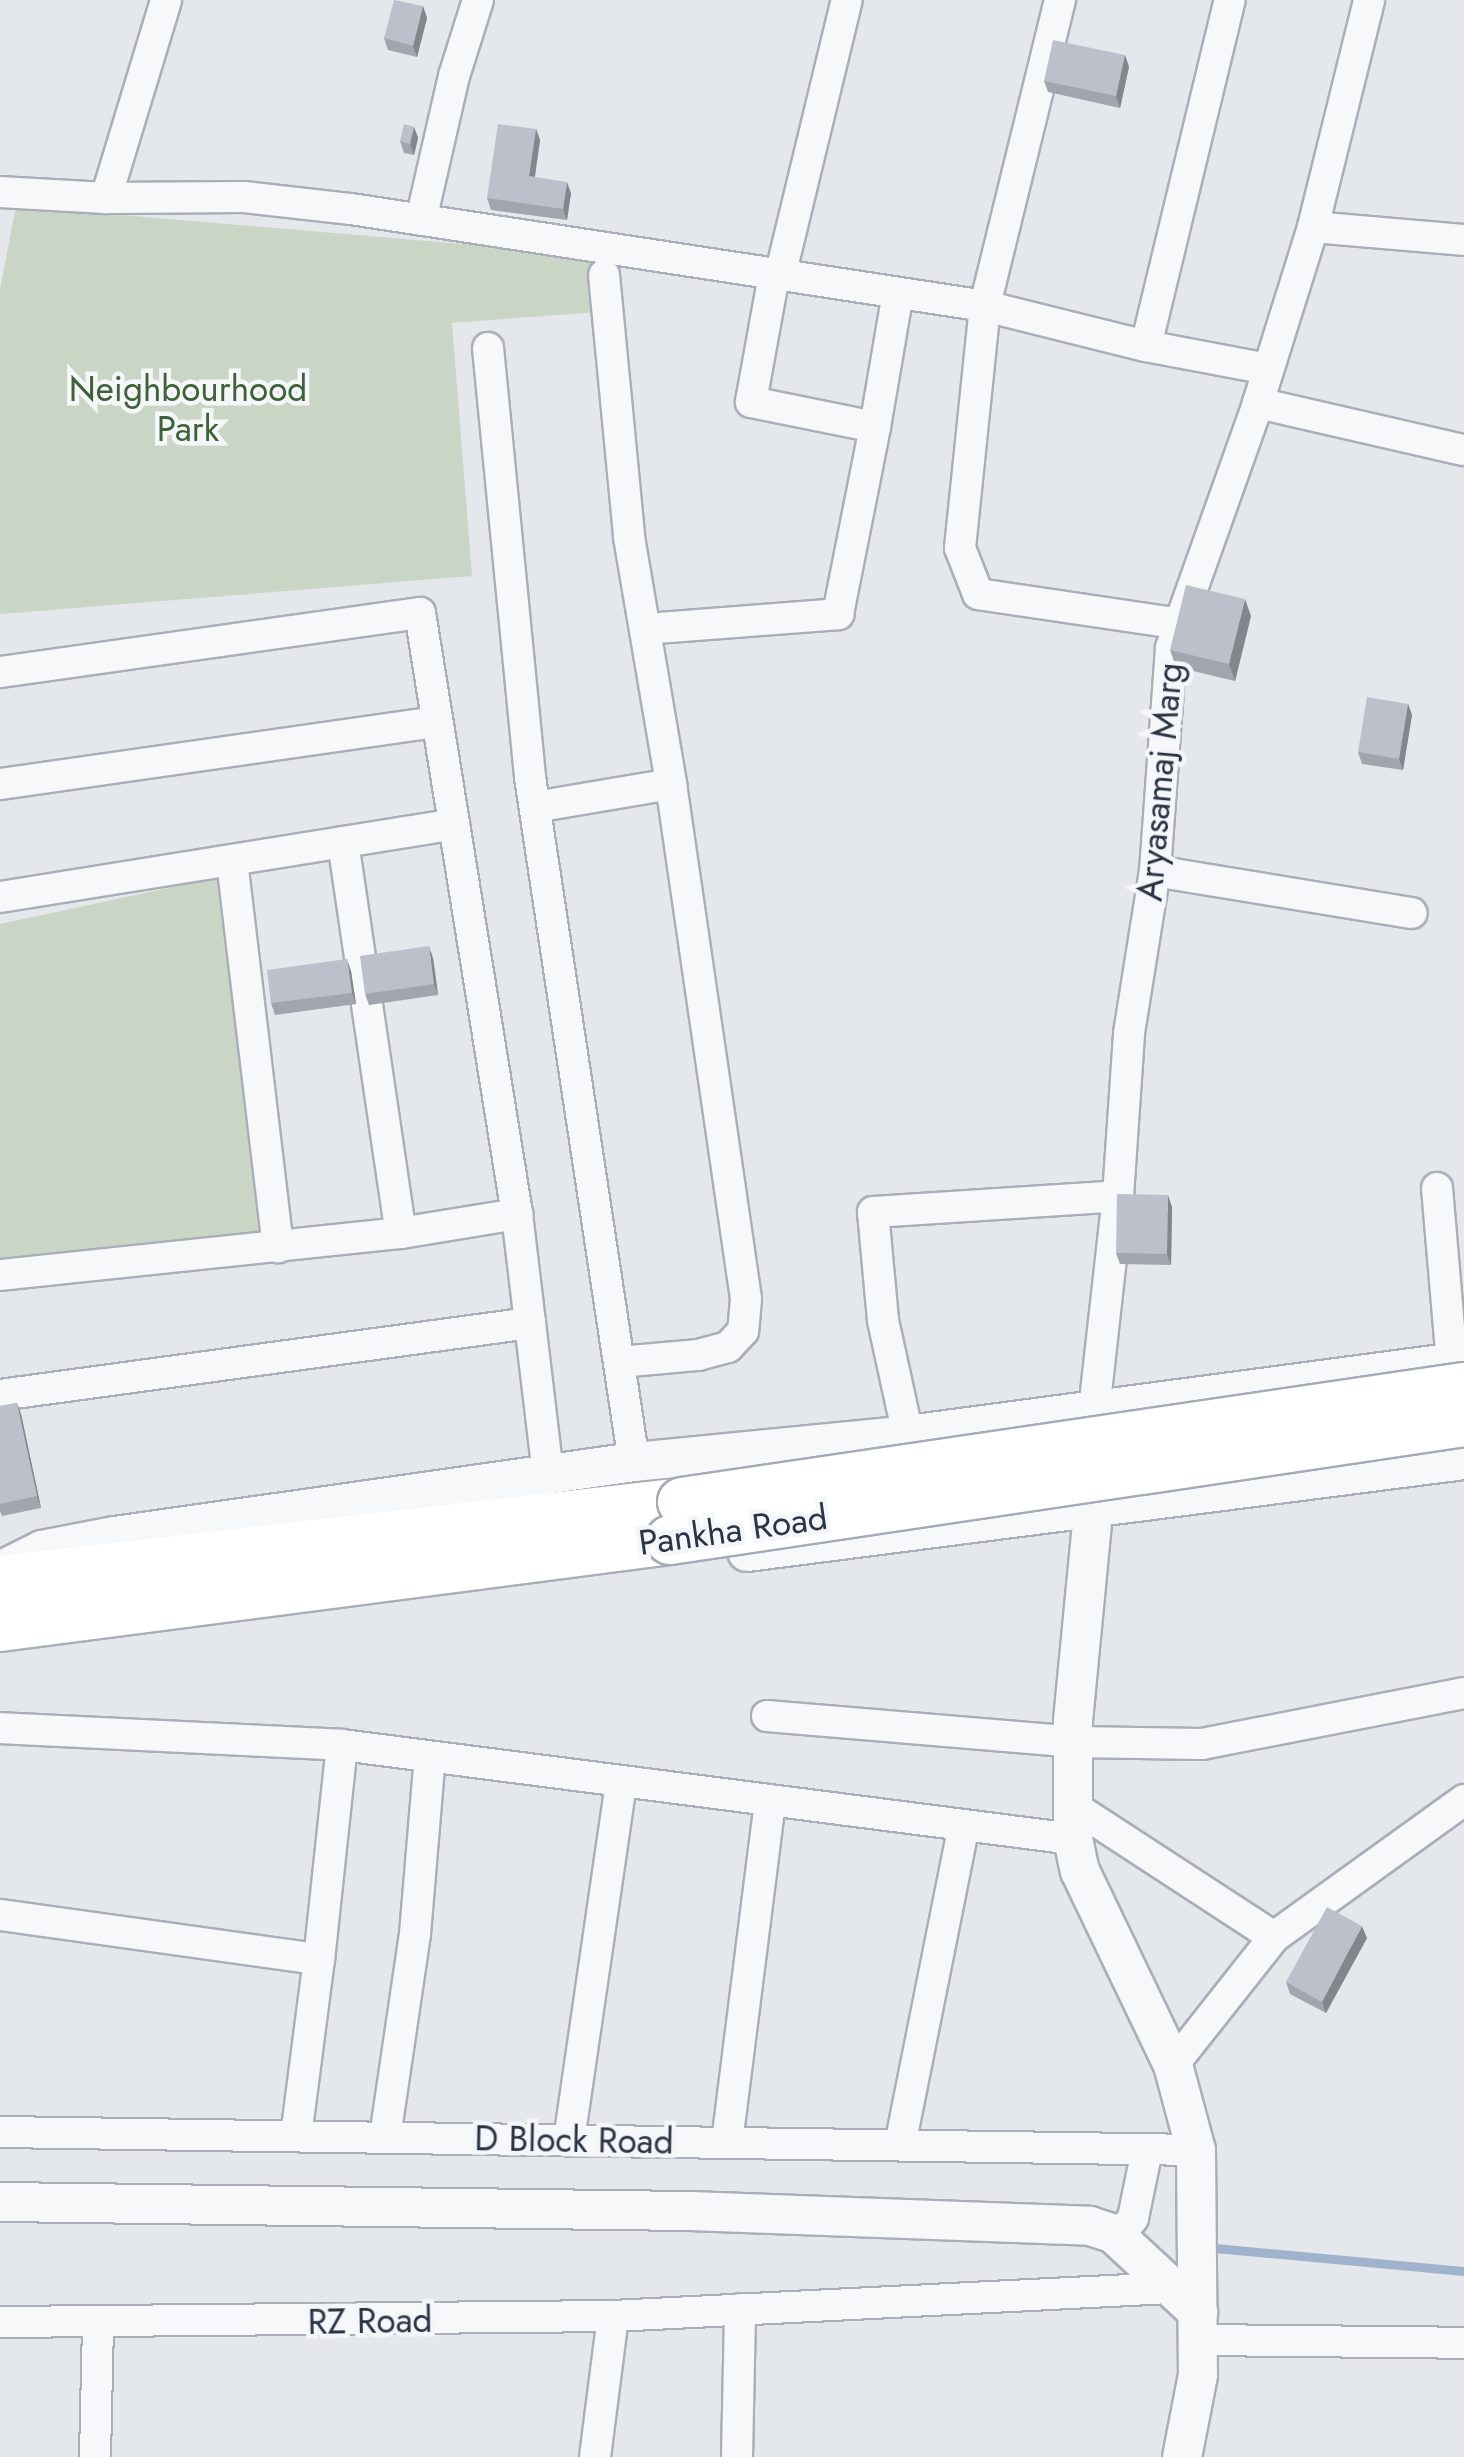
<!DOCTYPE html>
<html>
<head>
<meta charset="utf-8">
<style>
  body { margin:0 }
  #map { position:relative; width:1464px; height:2457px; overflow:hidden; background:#e4e7ec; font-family:Jost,sans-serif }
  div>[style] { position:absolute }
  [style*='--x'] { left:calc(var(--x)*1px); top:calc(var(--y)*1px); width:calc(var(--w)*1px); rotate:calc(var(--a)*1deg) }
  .green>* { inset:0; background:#c9d6c5 }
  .stream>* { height:9px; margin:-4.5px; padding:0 4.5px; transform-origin:4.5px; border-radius:4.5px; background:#9fb4cc }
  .roads { filter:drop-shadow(2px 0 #a9aeb7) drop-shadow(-2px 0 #a9aeb7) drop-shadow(0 2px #a9aeb7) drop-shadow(0 -2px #a9aeb7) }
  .minor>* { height:30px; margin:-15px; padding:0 15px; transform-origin:15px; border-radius:15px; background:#f7f8fa }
  .tertiary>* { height:38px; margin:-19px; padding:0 19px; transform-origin:19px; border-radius:19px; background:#f7f8fa }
  .primary>* { height:48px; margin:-24px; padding:0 24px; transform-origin:24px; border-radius:24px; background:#fff }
  .bridges { filter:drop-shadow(2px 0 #a3abb8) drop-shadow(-2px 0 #a3abb8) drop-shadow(0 2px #a3abb8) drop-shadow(0 -2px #a3abb8) }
  .primary-bridge>* { height:48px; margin:-24px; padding:0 24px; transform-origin:24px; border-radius:24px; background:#fff }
  .wall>* { inset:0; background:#a1a5ae }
  .shaded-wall>* { inset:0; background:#83868d }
  .building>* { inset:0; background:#bbc0ca }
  span { translate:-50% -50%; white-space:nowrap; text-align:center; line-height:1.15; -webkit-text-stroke:9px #f4f6f9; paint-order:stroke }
  .park-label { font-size:35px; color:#3f6138 }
  .street-label { font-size:35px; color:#2b3445 }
</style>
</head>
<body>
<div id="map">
  <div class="green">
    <div style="clip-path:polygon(16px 206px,591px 255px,597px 312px,452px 323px,472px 576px,0 614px,0 290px)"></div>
    <div style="clip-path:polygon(220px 877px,260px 1232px,0 1260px,0 924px)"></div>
  </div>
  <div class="stream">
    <div style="--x:1215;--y:2248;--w:250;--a:5.3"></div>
  </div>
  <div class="roads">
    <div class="minor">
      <div style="--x:1060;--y:0;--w:315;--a:103.8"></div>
      <div style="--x:985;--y:306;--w:243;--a:95.9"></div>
      <div style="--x:960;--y:548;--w:49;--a:68.6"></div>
      <div style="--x:978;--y:594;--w:204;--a:8.4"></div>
      <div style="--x:0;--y:192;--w:106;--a:3.2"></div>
      <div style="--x:106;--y:198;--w:138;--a:-0.4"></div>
      <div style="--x:244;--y:197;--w:108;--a:6.4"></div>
      <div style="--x:351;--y:209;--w:641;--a:8.7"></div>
      <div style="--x:985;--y:306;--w:166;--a:14"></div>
      <div style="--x:1146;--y:346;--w:124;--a:10.7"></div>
      <div style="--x:106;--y:198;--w:207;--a:-73.1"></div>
      <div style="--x:421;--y:220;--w:148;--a:-77.1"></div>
      <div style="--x:454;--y:76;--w:80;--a:-72.5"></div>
      <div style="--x:1313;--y:227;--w:152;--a:4.9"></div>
      <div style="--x:604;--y:275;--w:263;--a:84.5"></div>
      <div style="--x:629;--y:537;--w:251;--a:80.3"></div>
      <div style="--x:671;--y:784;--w:520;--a:81.71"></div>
      <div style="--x:746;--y:1299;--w:32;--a:95"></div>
      <div style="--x:743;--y:1331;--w:22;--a:133"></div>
      <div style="--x:728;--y:1347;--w:31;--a:165"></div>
      <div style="--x:698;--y:1355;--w:78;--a:174.9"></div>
      <div style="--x:774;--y:275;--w:129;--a:100.3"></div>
      <div style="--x:751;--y:402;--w:126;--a:11.4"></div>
      <div style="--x:875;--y:427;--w:136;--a:-80.3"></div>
      <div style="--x:780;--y:276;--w:284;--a:-76.4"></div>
      <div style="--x:1146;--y:346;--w:356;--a:-76.4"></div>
      <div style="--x:488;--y:348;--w:431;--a:84.4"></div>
      <div style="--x:530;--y:777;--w:693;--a:81.37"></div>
      <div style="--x:1258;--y:403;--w:211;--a:12.9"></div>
      <div style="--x:645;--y:629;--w:194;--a:-4.4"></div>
      <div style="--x:838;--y:614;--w:191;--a:-78.8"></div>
      <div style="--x:0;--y:672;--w:424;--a:-8"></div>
      <div style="--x:420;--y:613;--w:609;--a:80.83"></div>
      <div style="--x:517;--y:1214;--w:261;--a:83.2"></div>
      <div style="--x:0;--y:784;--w:441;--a:-8.1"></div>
      <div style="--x:535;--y:807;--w:138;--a:-9.6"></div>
      <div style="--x:343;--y:842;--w:395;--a:81.6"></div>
      <div style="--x:232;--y:861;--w:389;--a:83.2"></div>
      <div style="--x:1155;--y:871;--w:260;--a:9.3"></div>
      <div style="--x:0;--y:897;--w:460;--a:-9.1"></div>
      <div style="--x:1437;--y:1188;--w:175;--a:85.1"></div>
      <div style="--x:0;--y:1275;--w:403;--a:-6"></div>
      <div style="--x:401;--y:1233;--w:118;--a:-9.3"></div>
      <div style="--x:0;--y:1395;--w:535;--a:-7.74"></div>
      <div style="--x:1094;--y:1410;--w:215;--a:-83.6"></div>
      <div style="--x:1118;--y:1196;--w:163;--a:-86.1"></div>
      <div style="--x:1129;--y:1033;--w:164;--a:-80.9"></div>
      <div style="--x:1155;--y:871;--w:224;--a:-85.9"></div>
      <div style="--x:1171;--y:648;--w:260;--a:-70.4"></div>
      <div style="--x:1258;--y:403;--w:184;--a:-72.6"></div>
      <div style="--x:1313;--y:227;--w:234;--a:-76.1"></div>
      <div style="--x:908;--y:1435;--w:118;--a:-102.3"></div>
      <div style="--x:883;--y:1320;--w:108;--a:-95.3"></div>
      <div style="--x:873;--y:1212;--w:246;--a:-3.7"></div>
      <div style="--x:767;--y:1716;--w:308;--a:4.8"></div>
      <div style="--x:1074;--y:1742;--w:128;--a:0.9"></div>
      <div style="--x:1202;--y:1744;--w:267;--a:-11"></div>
      <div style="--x:0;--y:1728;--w:342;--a:2.8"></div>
      <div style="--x:342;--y:1745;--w:215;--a:96.1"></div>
      <div style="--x:342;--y:1745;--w:737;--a:7.33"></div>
      <div style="--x:1073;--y:1806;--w:240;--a:33.1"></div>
      <div style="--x:0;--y:1915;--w:322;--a:7.9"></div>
      <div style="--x:319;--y:1959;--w:178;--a:97.4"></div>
      <div style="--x:1173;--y:2065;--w:163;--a:-51.7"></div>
      <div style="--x:1274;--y:1937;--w:234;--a:-35.8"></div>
      <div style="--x:0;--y:2132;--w:1196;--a:0.86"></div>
      <div style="--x:385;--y:2137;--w:205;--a:-81.6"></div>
      <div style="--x:415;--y:1934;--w:178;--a:-85.2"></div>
      <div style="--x:569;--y:2140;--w:362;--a:-81.7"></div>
      <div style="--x:727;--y:2142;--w:343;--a:-82.8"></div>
      <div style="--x:900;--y:2145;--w:325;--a:-78.7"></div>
      <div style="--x:1118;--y:2238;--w:25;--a:-53"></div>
      <div style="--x:1133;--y:2218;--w:69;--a:-78.4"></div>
      <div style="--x:0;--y:2322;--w:613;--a:-0.56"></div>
      <div style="--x:613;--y:2316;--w:558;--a:-2.88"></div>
      <div style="--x:1198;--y:2340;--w:266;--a:0.6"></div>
      <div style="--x:95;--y:2457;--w:135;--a:-88.7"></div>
      <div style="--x:595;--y:2457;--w:142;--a:-82.7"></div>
      <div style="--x:737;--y:2457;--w:148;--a:-88.8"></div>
    </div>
    <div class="tertiary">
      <div style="--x:1096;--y:1482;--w:240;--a:95.5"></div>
      <div style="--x:1073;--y:1721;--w:118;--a:90"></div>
      <div style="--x:1073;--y:1839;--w:33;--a:78"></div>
      <div style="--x:1080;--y:1871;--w:215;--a:64.4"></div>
      <div style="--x:1173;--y:2065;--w:88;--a:74.9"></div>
      <div style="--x:1196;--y:2150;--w:225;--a:89.5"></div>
      <div style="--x:1198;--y:2375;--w:84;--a:101"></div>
      <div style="--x:747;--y:1552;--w:723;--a:-7.31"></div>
      <div style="--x:0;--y:1571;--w:47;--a:-26.6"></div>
      <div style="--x:42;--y:1550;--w:74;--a:-10.9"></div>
      <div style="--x:115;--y:1536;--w:524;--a:-8.11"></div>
      <div style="--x:634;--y:1462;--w:275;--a:-5.6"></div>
      <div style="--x:908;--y:1435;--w:561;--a:-7.58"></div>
      <div style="--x:0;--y:2202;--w:690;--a:0.75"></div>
      <div style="--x:690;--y:2211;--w:400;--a:2.1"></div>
      <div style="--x:1090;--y:2226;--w:25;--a:18"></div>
      <div style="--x:1114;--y:2234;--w:115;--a:42.9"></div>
    </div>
    <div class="primary">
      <div style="--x:0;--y:1580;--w:686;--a:-6.52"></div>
      <div style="--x:0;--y:1627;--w:676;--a:-7.4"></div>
    </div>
  </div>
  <div class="bridges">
    <div class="primary-bridge">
      <div style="--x:682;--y:1502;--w:790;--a:-8.37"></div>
      <div style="--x:670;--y:1540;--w:803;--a:-8.45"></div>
    </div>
  </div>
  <div class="wall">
    <div style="clip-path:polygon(423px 6px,427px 18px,417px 57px,388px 50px,384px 38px)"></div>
    <div style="clip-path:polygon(1125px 55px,1129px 67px,1120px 108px,1048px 92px,1044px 81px)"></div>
    <div style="clip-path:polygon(414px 127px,418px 138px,414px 155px,404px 153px,400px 141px)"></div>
    <div style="clip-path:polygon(536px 129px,540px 140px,535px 177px,571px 193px,567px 220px,491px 210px,487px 198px)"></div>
    <div style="clip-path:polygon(1251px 616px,1235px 681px,1176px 667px,1170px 650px)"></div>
    <div style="clip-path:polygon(1408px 704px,1412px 715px,1403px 770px,1362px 764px,1358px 752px)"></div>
    <div style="clip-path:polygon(433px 958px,438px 995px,369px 1005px,365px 994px)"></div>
    <div style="clip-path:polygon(351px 971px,356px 1004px,275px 1015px,271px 1003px)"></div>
    <div style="clip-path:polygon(1172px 1207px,1171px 1265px,1120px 1264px,1116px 1253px)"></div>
    <div style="clip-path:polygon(17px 1403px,21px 1414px,41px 1508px,2px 1516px,0 1511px,0 1406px)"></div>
    <div style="clip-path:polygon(1367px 1938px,1326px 2013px,1290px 1994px,1286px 1982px)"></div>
  </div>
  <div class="shaded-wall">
    <div style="clip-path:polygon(423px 6px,427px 18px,417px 57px,413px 46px)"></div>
    <div style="clip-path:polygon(1125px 55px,1129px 67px,1120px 108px,1116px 96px)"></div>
    <div style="clip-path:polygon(414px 127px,418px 138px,414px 155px,410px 144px)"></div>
    <div style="clip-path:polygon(536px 129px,540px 140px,533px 188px,529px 176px)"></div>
    <div style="clip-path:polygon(567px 182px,571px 193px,567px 220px,563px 209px)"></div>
    <div style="clip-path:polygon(1245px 599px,1251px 616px,1235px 681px,1229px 664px)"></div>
    <div style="clip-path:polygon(1408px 704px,1412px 715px,1403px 770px,1399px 759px)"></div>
    <div style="clip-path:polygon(429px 946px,433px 958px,438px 995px,434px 984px)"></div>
    <div style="clip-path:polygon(347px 959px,351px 971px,356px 1004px,352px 993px)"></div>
    <div style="clip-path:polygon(1168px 1195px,1172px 1207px,1171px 1265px,1167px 1254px)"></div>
    <div style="clip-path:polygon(17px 1403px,21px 1414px,41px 1508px,37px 1496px)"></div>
    <div style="clip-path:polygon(1362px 1926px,1367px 1938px,1326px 2013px,1322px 2002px)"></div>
  </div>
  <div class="building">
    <div style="clip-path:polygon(394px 0,423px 6px,413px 46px,384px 38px)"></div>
    <div style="clip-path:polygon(1053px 40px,1125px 55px,1116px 96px,1044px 81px)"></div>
    <div style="clip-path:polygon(404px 124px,414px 127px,410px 144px,400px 141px)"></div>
    <div style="clip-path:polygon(498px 124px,536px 129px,529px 176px,567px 182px,563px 209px,487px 198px)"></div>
    <div style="clip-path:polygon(1186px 585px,1245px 599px,1229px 664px,1170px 650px)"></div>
    <div style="clip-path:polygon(1367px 697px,1408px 704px,1399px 759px,1358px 752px)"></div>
    <div style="clip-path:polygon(429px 946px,434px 984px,365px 994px,360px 956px)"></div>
    <div style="clip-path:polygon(347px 959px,352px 993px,271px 1003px,267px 970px)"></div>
    <div style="clip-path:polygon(1117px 1194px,1168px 1195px,1167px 1254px,1116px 1253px)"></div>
    <div style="clip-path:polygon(17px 1403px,37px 1496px,0 1504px,0 1406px)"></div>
    <div style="clip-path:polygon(1327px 1907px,1362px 1926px,1322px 2002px,1286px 1982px)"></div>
  </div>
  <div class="park-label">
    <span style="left:188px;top:409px">Neighbourhood<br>Park</span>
  </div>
  <div class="street-label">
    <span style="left:1160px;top:782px;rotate:-85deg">Aryasamaj Marg</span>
    <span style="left:733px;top:1530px;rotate:-8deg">Pankha Road</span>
    <span style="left:574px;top:2140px;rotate:1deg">D Block Road</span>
    <span style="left:370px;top:2321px;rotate:-1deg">RZ Road</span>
  </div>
</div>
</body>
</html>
